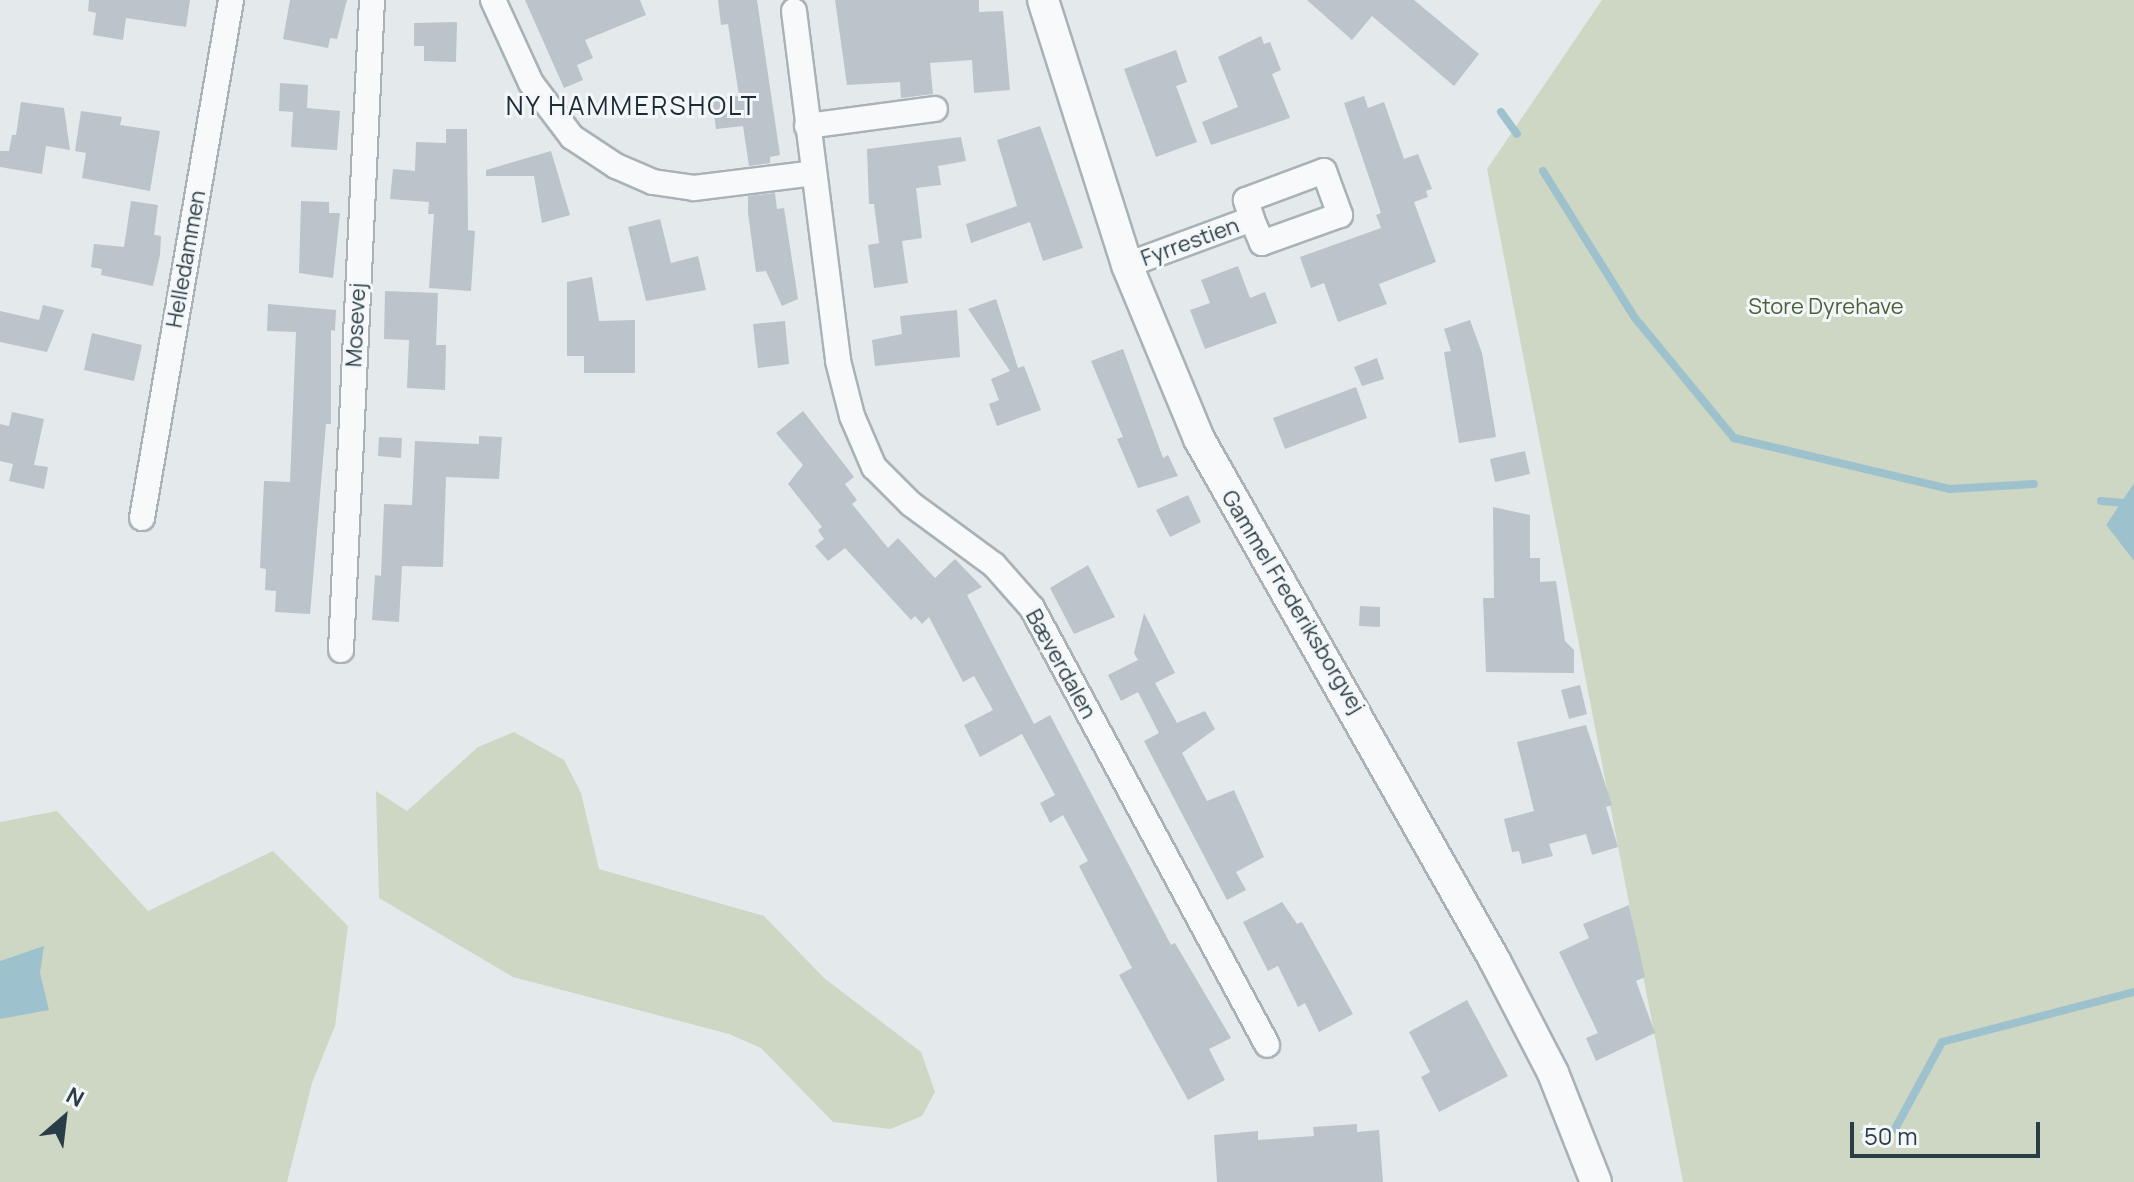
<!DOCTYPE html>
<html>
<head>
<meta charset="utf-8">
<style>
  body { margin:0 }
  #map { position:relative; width:2134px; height:1182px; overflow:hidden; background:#e4e9ec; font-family:Manrope,sans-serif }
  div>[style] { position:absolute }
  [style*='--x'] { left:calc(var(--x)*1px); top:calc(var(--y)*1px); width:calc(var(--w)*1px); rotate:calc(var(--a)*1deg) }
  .green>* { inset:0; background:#ced6c4 }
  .water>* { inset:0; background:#9ec2cd }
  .stream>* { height:8px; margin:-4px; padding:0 4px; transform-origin:4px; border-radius:4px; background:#9ec2cd }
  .building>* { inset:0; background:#bac4ca }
  .roads { filter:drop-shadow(2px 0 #a8b2b7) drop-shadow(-2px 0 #a8b2b7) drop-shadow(0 2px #a8b2b7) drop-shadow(0 -2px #a8b2b7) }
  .minor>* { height:24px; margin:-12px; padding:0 12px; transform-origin:12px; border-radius:12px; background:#f7f9fa }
  .tertiary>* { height:30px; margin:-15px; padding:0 15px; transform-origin:15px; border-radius:15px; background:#f7f9fa }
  span { translate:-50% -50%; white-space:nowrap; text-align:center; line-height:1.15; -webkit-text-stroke:6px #f4f7f9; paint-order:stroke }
  .street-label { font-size:22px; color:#2a3c45 }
  .park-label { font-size:22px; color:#4b6237 }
  .quarter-label { font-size:26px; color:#1c2c36; letter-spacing:2px }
  .north { position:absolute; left:24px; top:1078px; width:80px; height:80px; -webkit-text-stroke:6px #f4f7f9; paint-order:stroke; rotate:28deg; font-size:22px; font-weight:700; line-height:32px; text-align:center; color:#2a3c45 }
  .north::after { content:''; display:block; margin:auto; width:28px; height:36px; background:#2a3c45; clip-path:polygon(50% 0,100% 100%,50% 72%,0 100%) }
  .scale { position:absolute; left:1850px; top:1122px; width:190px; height:36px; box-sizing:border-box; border:4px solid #2a3c45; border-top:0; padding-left:10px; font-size:24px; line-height:28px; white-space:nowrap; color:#2a3c45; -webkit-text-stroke:6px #f4f7f9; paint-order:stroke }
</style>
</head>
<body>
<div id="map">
  <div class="green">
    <div style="clip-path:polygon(1602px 0,2134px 0,2134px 483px,2106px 525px,2134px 561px,2134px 1182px,1683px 1182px,1487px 169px)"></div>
    <div style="clip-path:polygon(514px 732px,564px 760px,581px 793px,599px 869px,764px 916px,824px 978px,921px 1052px,935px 1092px,922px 1116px,890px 1129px,833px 1122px,761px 1048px,729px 1034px,513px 977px,379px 898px,376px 791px,407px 811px,478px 747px)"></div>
    <div style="clip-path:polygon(57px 811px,148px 911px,273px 851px,348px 926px,335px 1026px,312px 1083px,287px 1182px,0 1182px,0 822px)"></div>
  </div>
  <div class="water">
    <div style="clip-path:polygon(2134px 483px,2134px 561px,2106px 525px)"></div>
    <div style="clip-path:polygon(44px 946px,40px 973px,49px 1010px,0 1019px,0 961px)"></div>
  </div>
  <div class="stream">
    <div style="--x:1501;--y:112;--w:27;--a:54"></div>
    <div style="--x:1543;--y:171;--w:173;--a:58"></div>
    <div style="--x:1635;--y:318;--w:156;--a:50.5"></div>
    <div style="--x:1734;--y:438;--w:222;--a:13.3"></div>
    <div style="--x:1950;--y:489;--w:84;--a:-3.4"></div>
    <div style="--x:2101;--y:501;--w:33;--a:5"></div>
    <div style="--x:1895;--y:1129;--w:99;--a:-61.6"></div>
    <div style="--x:1942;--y:1042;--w:198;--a:-14.6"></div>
  </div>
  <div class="building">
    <div style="clip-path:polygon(89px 0,190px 0,186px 27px,126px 18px,123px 40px,93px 35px,96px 13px,88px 11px)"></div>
    <div style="clip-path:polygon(290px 0,347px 0,337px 39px,330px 38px,328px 48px,283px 39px)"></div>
    <div style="clip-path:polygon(525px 0,640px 0,646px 15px,585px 40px,593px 58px,577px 65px,583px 80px,564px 88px)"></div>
    <div style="clip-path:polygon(718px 0,757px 0,780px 155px,770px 157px,770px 163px,749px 166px,743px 126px,716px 129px,712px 99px,739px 96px,728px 24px,721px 25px)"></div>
    <div style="clip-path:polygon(835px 0,979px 0,979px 12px,1003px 11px,1010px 90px,974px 93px,972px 60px,930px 63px,933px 94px,901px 98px,900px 82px,847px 85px)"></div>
    <div style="clip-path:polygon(1307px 0,1414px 0,1479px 54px,1454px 86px,1372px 16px,1352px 40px)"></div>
    <div style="clip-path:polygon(457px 22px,456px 62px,424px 61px,424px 46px,414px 46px,414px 23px)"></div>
    <div style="clip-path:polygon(1261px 36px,1264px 44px,1270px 42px,1281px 70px,1272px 74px,1290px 118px,1211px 145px,1202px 122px,1238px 107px,1218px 57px)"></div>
    <div style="clip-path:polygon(1176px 50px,1187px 82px,1176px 86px,1197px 142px,1156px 157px,1124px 69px)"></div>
    <div style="clip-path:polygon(280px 83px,308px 85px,307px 108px,340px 111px,337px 150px,291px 147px,293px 112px,279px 111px)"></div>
    <div style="clip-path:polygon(1364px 96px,1368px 108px,1384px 102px,1404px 159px,1418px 154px,1432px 189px,1426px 191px,1428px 197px,1414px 202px,1436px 262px,1379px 284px,1387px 304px,1338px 322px,1324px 283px,1311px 288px,1300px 257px,1381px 228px,1376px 215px,1381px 213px,1344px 103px)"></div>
    <div style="clip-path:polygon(21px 102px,64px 108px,70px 150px,46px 146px,42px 174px,0 167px,0 151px,9px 151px,12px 135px,16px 135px)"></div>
    <div style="clip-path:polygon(81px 111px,122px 117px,120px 125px,160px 131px,150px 191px,82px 178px,86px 153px,75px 151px)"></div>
    <div style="clip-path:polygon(1040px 126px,1083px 248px,1043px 261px,1030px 222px,971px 243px,966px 224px,1017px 206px,997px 140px)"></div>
    <div style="clip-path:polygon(446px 129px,467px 129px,468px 230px,475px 231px,471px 291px,429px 288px,434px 214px,428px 214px,429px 202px,390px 199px,393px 169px,415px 171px,416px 142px,446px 143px)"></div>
    <div style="clip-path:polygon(961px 137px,966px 161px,938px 166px,941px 185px,916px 188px,922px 238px,902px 241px,908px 283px,874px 288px,868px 245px,879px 243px,874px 204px,869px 204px,867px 149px)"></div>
    <div style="clip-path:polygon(551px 151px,570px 215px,542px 223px,534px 176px,486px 176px,486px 170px)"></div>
    <div style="clip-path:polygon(775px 193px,777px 209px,784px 208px,798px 299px,782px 306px,766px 271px,756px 272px,748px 213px,748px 196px)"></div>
    <div style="clip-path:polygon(131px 201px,158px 205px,154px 235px,161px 236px,160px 255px,153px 286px,101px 275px,102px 269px,91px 267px,94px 244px,124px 247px)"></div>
    <div style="clip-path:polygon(301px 201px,329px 202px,329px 213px,340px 213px,333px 278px,299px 273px)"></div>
    <div style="clip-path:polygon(660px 219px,671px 263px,698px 256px,706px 290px,646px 301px,628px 227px)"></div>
    <div style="clip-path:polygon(1238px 266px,1250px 298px,1265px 292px,1277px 323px,1205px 349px,1190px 310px,1210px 303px,1201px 280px)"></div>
    <div style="clip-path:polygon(592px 277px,599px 321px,635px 320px,635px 373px,584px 373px,584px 356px,567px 356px,567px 282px)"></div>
    <div style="clip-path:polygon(385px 291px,438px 293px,436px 345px,446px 345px,445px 390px,407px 388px,409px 340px,384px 339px)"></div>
    <div style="clip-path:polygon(996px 299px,1018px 368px,1024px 366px,1041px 410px,997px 426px,989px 404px,999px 400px,991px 379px,1010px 371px,968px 309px)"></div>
    <div style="clip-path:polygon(268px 304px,336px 310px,335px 331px,331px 330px,331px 424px,326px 424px,310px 614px,275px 612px,276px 591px,265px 590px,266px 569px,260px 568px,264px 481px,290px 482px,296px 332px,267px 331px)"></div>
    <div style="clip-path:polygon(43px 305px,64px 310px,47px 352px,0 342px,0 311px,39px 320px)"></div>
    <div style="clip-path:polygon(957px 310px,960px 357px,875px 366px,872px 340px,902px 334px,900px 316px)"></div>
    <div style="clip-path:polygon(1470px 320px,1482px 353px,1496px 437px,1459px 443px,1444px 352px,1451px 351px,1444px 329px)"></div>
    <div style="clip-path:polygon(785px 321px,789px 364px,758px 368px,753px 324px)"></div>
    <div style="clip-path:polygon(92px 333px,142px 345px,134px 381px,84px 370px)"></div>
    <div style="clip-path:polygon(1123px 349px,1163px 458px,1168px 455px,1178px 476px,1138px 488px,1117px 439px,1123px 437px,1091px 361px)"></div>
    <div style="clip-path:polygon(1377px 358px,1384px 379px,1362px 386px,1354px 367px)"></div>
    <div style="clip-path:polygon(1356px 387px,1367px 418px,1285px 449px,1273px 418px)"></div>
    <div style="clip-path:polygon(803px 411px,854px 477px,845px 484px,857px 500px,852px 504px,888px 548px,898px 538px,935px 578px,955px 559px,982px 587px,967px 595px,1034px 724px,1050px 715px,1171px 945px,1175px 943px,1231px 1038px,1209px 1049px,1225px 1080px,1188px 1100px,1119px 975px,1132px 968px,1079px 866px,1088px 861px,1063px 815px,1050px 823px,1040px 803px,1055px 795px,1022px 734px,980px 757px,964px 725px,993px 710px,974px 676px,963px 682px,929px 617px,922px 624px,915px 616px,911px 620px,845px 548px,828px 561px,815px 546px,824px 539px,818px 530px,822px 527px,788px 484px,803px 465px,776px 433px)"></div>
    <div style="clip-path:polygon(12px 412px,44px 419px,34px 465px,48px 467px,44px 489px,9px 481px,13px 464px,0 461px,0 424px,9px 426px)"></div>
    <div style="clip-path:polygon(479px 436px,502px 437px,499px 479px,446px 477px,443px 567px,402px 566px,399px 622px,372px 620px,375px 575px,381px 576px,384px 504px,412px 505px,415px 441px,479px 444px)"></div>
    <div style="clip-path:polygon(379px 437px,402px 438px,401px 458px,378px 456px)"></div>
    <div style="clip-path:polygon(1525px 451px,1530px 474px,1495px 482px,1490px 459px)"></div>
    <div style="clip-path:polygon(1188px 495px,1201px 522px,1170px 537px,1156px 510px)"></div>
    <div style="clip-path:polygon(1493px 507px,1530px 515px,1530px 558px,1540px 558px,1540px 582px,1556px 581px,1565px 641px,1574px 650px,1574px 673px,1486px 672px,1483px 598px,1494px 598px)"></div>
    <div style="clip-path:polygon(1088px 565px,1115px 617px,1074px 634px,1050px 588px)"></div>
    <div style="clip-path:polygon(1360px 606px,1380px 607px,1380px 627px,1359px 626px)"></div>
    <div style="clip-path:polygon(1144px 613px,1175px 673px,1155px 683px,1177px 723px,1205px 711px,1215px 729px,1182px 753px,1207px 801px,1234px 790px,1264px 857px,1236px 872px,1246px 890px,1227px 900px,1144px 741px,1159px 733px,1138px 692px,1121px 701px,1108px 675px,1138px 660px,1134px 653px)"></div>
    <div style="clip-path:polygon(1580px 685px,1587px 714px,1569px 719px,1561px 690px)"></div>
    <div style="clip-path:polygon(1586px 725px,1612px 805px,1606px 807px,1618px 847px,1592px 855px,1586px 834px,1549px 844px,1553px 856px,1522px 864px,1519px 851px,1512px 852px,1504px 819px,1534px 811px,1517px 742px)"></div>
    <div style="clip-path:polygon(1282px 902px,1297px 924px,1302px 922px,1353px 1014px,1319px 1032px,1305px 1003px,1298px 1007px,1278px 966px,1268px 971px,1243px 922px)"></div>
    <div style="clip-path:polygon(1629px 905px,1645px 977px,1636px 981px,1655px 1033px,1596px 1061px,1586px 1038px,1598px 1033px,1559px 952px,1589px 938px,1583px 924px)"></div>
    <div style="clip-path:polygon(1467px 1000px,1508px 1076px,1439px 1112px,1421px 1077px,1430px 1072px,1409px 1032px)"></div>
    <div style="clip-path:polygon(1357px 1124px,1357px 1132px,1379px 1130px,1383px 1182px,1217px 1182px,1214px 1135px,1258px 1131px,1258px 1140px,1314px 1136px,1313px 1127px)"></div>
  </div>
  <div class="roads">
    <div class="minor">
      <div style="--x:493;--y:0;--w:91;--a:65.4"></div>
      <div style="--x:531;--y:83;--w:68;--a:52.8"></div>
      <div style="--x:572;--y:137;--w:53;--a:33.4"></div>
      <div style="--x:616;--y:166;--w:40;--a:23.4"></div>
      <div style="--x:653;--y:182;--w:41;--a:8.3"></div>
      <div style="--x:694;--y:188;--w:121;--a:-7.1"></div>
      <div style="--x:794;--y:11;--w:353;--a:82.8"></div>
      <div style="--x:838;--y:361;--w:57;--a:75.7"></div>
      <div style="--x:852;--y:416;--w:56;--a:66.7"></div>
      <div style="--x:874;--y:467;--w:52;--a:45"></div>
      <div style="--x:911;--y:504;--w:103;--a:36.3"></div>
      <div style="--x:994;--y:565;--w:57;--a:48.5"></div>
      <div style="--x:1032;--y:608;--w:496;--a:61.7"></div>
      <div style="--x:807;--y:126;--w:129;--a:-7.6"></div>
      <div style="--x:1127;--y:265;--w:133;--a:-20.2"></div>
      <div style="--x:1252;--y:219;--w:20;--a:-108"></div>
      <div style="--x:1246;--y:200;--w:83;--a:-20.4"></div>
      <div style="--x:1324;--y:171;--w:47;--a:70"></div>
      <div style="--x:1340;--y:215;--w:83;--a:160.3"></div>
      <div style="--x:1262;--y:243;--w:26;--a:-113"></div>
      <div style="--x:142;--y:518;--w:526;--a:-80.25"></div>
      <div style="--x:341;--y:650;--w:651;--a:-87.27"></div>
    </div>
    <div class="tertiary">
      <div style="--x:1043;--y:0;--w:278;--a:72.4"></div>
      <div style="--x:1127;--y:265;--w:188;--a:67.5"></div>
      <div style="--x:1199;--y:439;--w:600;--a:60.44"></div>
      <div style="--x:1495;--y:961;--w:126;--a:62.6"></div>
      <div style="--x:1553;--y:1073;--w:117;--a:68.5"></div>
    </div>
  </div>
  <div class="street-label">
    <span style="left:1190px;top:242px;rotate:-20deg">Fyrrestien</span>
    <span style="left:186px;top:259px;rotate:-80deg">Helledammen</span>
    <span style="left:356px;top:325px;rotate:-87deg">Mosevej</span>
    <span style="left:1293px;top:602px;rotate:59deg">Gammel Frederiksborgvej</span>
    <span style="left:1061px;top:664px;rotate:61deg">Bæverdalen</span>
  </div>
  <div class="park-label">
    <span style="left:1826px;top:307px">Store Dyrehave</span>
  </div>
  <div class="quarter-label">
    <span style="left:632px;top:106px">NY HAMMERSHOLT</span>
  </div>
  <div class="north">N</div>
  <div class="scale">50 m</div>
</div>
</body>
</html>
